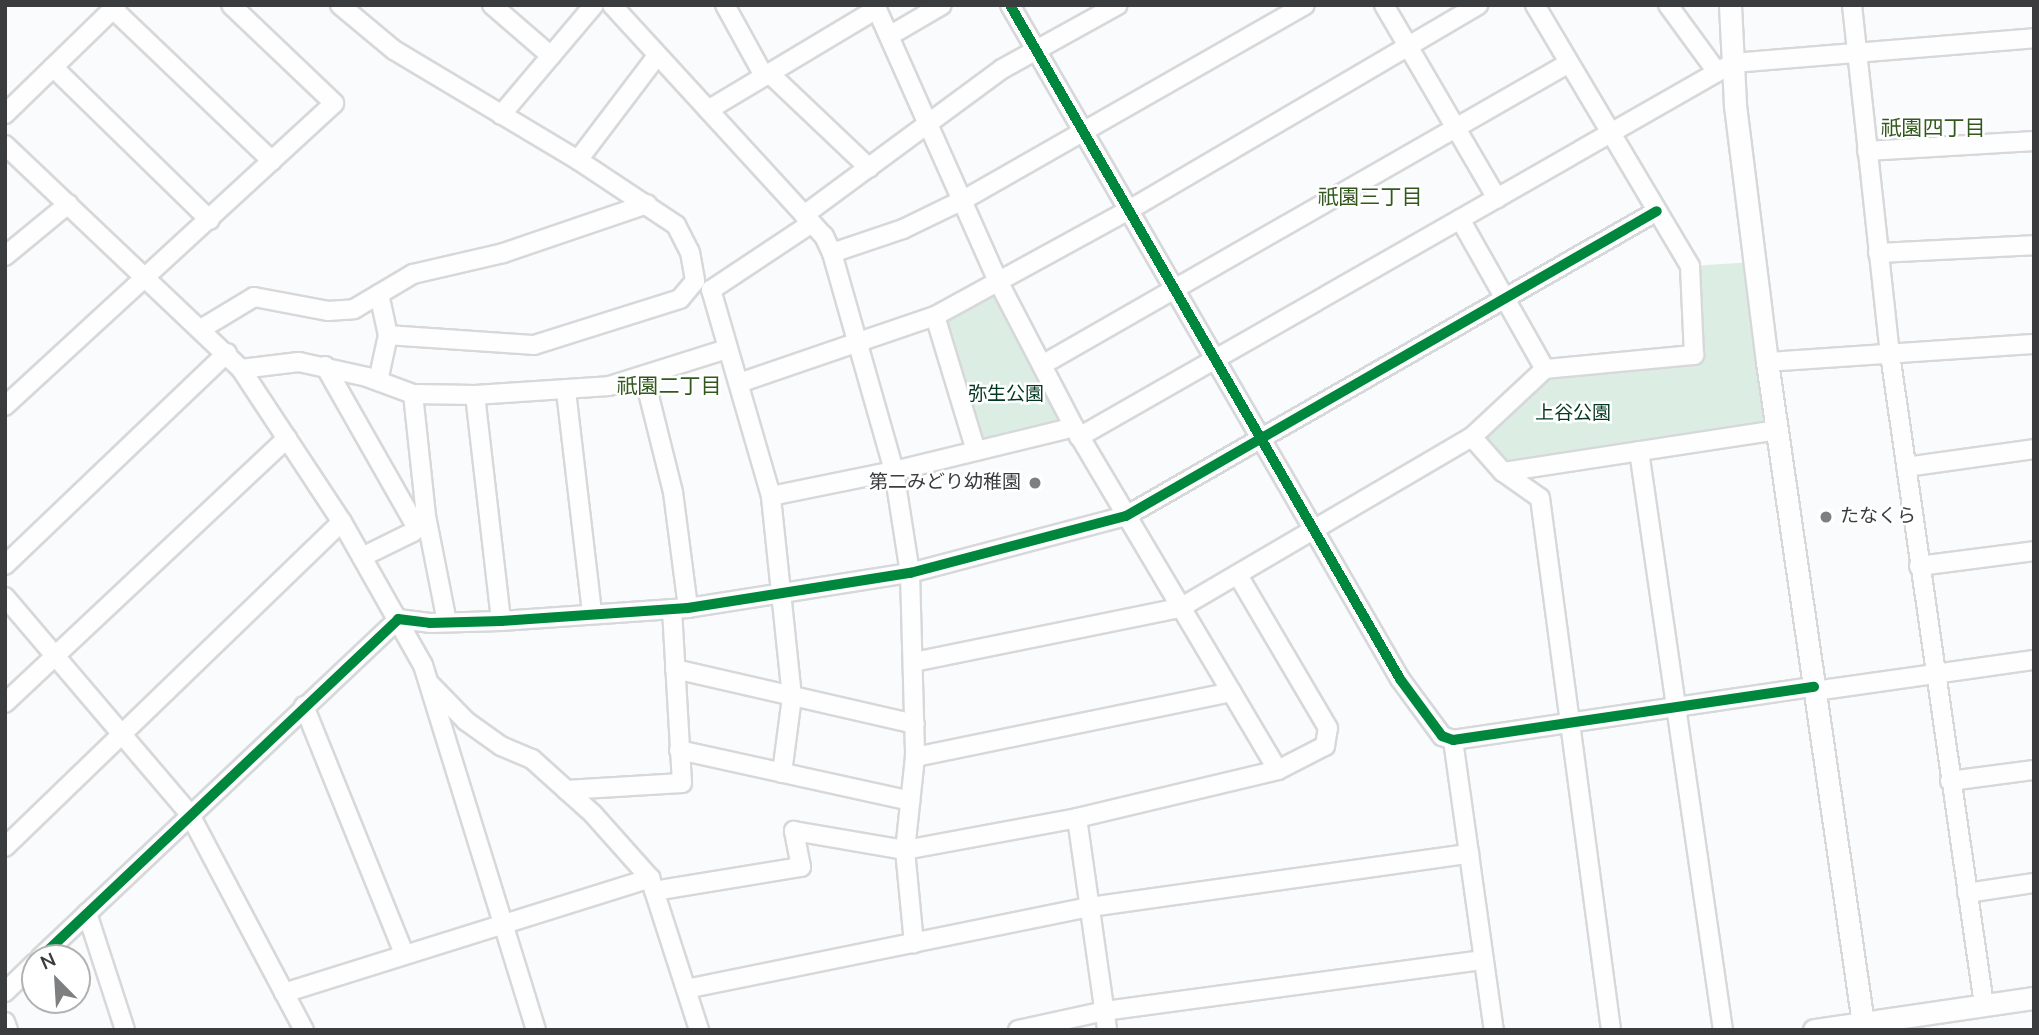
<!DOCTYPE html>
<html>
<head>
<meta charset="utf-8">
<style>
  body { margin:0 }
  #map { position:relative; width:2039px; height:1035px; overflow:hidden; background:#fafbfd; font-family:"Nunito Sans","Noto Sans JP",sans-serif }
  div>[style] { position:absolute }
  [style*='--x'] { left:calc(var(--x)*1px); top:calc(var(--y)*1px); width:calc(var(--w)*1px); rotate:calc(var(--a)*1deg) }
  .green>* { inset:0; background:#dcede4 }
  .roads { filter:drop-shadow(2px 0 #d7d8da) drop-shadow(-2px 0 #d7d8da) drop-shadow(0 2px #d7d8da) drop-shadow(0 -2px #d7d8da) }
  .minor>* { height:18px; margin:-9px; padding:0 9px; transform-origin:9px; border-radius:9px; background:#fefeff }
  .tertiary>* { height:21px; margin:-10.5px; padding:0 10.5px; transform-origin:10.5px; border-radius:10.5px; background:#fefeff }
  .cycleway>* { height:10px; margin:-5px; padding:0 5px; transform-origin:5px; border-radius:5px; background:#00873e }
  .dots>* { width:19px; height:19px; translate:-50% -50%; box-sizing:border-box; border:4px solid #fff; border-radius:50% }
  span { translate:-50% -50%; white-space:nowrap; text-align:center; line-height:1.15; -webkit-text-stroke:5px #fff; paint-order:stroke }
  .park-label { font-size:19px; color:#023822 }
  .poi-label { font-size:19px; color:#3b3c3e }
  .right { translate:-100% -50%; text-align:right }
  .left { translate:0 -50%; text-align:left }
  .neighbourhood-label { font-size:21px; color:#32591d }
  .frame { position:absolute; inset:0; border:7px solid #3b3c3e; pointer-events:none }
  .north { position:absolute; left:21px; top:944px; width:70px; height:70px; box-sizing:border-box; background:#fff; border:2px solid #b1b1b2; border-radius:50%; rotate:336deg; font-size:19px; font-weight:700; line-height:28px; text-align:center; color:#3b3c3e }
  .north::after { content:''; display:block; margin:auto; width:24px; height:32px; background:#7e7f81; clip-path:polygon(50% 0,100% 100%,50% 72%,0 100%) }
</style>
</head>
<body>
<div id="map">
  <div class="green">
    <div style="clip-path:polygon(1755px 262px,1777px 430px,1503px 472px,1472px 437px,1545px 369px,1694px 355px,1690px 266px)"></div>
    <div style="clip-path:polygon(999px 283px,1074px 427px,976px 451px,935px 316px)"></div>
  </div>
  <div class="roads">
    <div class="minor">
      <div style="--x:340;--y:5;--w:70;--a:39.8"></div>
      <div style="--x:394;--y:50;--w:214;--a:30.9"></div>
      <div style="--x:578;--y:160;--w:118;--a:33.6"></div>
      <div style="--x:676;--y:225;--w:30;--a:63"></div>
      <div style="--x:690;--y:252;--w:29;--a:80"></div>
      <div style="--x:695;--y:281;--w:23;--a:130"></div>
      <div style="--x:680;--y:299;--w:153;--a:162.5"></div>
      <div style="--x:534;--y:345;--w:146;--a:-176.1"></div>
      <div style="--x:492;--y:5;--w:78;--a:40.8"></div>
      <div style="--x:612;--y:5;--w:314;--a:47.5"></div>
      <div style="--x:824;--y:236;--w:19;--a:65"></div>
      <div style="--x:832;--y:253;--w:227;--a:74.1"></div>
      <div style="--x:894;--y:471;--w:103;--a:81.1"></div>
      <div style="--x:910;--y:573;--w:184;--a:88.4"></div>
      <div style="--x:915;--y:757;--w:94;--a:96.1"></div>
      <div style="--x:905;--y:850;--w:94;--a:84.5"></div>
      <div style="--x:725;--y:5;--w:81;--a:61.2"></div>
      <div style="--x:875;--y:5;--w:304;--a:66"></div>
      <div style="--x:999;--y:283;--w:162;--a:62.5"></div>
      <div style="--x:1074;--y:427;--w:399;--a:59.3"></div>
      <div style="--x:1010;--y:5;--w:779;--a:59.94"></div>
      <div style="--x:1400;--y:679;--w:71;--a:53.6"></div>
      <div style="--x:1442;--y:736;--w:12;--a:20"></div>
      <div style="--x:1453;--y:740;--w:365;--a:-8.4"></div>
      <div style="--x:1384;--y:5;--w:224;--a:59.7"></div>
      <div style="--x:1668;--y:5;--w:83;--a:53.8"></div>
      <div style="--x:1852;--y:5;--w:351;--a:83.8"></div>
      <div style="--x:1890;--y:354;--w:658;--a:81.78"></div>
      <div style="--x:113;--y:9;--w:220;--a:43.7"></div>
      <div style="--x:889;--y:36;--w:61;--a:-30.3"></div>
      <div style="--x:53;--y:67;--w:219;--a:44.3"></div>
      <div style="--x:769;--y:73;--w:138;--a:43.5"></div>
      <div style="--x:708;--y:110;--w:197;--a:-30.9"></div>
      <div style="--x:5;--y:114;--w:156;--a:-44.2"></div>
      <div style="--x:501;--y:115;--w:144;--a:-49.8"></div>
      <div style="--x:5;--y:145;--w:325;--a:43.5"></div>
      <div style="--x:241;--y:369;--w:183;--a:56.6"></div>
      <div style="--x:342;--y:522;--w:164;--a:60.5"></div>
      <div style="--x:423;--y:665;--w:382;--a:72.8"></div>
      <div style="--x:1867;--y:151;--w:167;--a:-3.4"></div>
      <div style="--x:578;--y:160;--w:131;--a:-52.8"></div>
      <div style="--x:804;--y:215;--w:246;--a:-36.4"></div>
      <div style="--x:1002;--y:69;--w:132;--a:-28.9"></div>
      <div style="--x:1460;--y:219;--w:172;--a:60.5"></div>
      <div style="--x:832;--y:253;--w:75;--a:-18.7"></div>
      <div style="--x:903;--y:229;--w:69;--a:-25.8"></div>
      <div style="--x:965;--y:199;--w:391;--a:-29.7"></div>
      <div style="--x:1878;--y:253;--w:156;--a:-2.9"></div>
      <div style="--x:5;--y:256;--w:82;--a:-39.5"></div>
      <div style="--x:935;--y:316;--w:141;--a:73.1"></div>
      <div style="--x:201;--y:329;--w:62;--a:-31.1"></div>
      <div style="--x:254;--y:297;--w:75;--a:10.7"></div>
      <div style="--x:328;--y:311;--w:26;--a:-4"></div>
      <div style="--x:354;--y:309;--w:69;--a:-30.7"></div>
      <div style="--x:413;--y:274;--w:92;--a:-13.1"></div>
      <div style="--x:503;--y:253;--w:152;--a:-18.8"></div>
      <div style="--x:1767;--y:362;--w:268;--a:-3.9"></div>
      <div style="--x:1042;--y:365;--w:607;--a:-29.82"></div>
      <div style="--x:325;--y:366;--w:186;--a:60.4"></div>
      <div style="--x:241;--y:369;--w:58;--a:-6.9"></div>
      <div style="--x:299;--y:362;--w:70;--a:12.4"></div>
      <div style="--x:367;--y:377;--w:49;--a:20.3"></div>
      <div style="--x:413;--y:394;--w:62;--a:0.9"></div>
      <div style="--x:475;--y:395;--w:134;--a:-3.8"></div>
      <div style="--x:609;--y:386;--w:124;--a:-17.4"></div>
      <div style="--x:644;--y:376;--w:120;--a:76"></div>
      <div style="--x:673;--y:492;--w:117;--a:82.6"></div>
      <div style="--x:378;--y:381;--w:47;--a:-77.7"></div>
      <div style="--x:388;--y:335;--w:42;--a:-102.4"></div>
      <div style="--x:739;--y:383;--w:207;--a:-18.9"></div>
      <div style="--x:935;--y:316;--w:221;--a:-28.7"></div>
      <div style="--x:1129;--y:210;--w:405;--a:-30.4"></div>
      <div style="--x:566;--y:391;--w:224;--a:83.3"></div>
      <div style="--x:413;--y:394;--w:123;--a:83.9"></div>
      <div style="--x:426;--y:516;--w:108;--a:78.8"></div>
      <div style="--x:475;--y:395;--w:227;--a:83.4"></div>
      <div style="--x:5;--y:406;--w:447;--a:-42.6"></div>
      <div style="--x:334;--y:103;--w:142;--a:-136.4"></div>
      <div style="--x:1079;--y:437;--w:753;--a:-29.76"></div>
      <div style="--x:1733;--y:63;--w:302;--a:-4.7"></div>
      <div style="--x:1472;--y:437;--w:47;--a:48.5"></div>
      <div style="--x:1503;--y:472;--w:45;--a:35.1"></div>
      <div style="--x:1540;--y:498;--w:537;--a:82.4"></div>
      <div style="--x:1639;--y:451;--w:585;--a:81.75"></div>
      <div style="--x:1906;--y:467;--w:129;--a:-8"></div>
      <div style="--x:1503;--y:472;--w:277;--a:-8.7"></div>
      <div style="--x:771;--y:496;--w:126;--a:-11.5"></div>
      <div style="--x:894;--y:471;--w:185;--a:-13.7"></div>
      <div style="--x:362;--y:557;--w:57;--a:-26.1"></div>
      <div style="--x:413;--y:532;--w:17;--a:-50"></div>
      <div style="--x:5;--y:565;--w:307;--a:-43.7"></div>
      <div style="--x:1919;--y:566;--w:116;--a:-7.4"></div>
      <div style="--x:5;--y:597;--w:284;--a:49.6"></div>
      <div style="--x:189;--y:813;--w:246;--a:62.1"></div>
      <div style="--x:914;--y:662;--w:271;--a:-11.5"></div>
      <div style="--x:1180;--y:608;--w:338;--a:-30.4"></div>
      <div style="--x:1472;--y:437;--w:100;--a:-43"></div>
      <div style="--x:1545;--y:369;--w:150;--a:-5.4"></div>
      <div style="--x:1694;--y:355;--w:89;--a:-92.6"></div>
      <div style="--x:1690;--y:266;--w:304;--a:-120.7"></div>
      <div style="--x:675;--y:669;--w:246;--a:12.9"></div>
      <div style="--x:430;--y:684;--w:52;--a:45.8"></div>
      <div style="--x:466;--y:721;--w:43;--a:35.5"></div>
      <div style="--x:501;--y:746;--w:34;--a:23"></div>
      <div style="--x:532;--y:759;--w:82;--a:42"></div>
      <div style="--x:593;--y:814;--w:86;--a:48.3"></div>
      <div style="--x:650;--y:878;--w:160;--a:72.1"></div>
      <div style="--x:1815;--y:691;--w:221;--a:-8.1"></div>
      <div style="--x:5;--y:703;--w:387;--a:-43.2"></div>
      <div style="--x:304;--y:706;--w:267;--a:68"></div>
      <div style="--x:1453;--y:740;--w:293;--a:82"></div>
      <div style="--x:679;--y:750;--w:237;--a:12.4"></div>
      <div style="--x:915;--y:757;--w:323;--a:-11.6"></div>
      <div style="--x:782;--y:773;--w:77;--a:-82.5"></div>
      <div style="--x:792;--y:697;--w:202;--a:-96"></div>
      <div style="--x:771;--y:496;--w:215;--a:-106.2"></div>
      <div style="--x:711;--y:290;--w:121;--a:-33.6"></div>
      <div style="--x:1950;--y:781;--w:85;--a:-7.5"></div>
      <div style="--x:566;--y:790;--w:116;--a:-3.5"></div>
      <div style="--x:682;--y:783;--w:174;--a:-93.3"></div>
      <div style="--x:1077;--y:818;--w:214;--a:81.9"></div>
      <div style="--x:5;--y:847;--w:468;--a:-44"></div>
      <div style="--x:654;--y:891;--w:149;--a:-9.3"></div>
      <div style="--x:801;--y:867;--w:37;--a:-101"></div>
      <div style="--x:794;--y:831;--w:113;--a:9.7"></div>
      <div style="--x:905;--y:850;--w:175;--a:-10.5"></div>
      <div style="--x:1077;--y:818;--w:207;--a:-13.4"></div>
      <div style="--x:1278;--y:770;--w:53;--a:-27.1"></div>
      <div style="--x:1325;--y:746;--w:18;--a:-81"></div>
      <div style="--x:1328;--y:728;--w:178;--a:-120.5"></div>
      <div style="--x:1967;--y:893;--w:68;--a:-8.5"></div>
      <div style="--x:87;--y:913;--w:123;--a:72"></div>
      <div style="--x:40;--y:958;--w:493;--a:-43.4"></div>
      <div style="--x:398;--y:619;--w:32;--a:7"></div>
      <div style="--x:430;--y:623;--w:71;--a:-1.6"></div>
      <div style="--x:501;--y:621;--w:187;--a:-4"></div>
      <div style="--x:688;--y:608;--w:225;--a:-9"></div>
      <div style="--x:910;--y:573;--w:223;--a:-14.8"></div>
      <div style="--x:1126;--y:516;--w:612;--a:-29.87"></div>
      <div style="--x:686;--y:989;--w:412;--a:-11.5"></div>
      <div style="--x:1090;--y:907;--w:383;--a:-8"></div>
      <div style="--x:5;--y:992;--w:42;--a:-44"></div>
      <div style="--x:284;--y:993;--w:384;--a:-17.4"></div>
      <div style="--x:5;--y:1022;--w:9;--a:69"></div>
      <div style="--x:1018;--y:1030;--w:89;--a:-12.3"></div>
      <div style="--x:1105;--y:1011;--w:382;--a:-7.7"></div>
    </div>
    <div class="tertiary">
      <div style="--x:1730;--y:5;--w:100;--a:87.1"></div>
      <div style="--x:1735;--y:105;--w:259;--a:82.9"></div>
      <div style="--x:1767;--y:362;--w:668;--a:81.74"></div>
      <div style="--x:1814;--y:1030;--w:222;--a:-8.3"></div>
    </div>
  </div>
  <div class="cycleway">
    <div style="--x:1010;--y:5;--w:779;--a:59.94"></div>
    <div style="--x:1400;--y:679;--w:71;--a:53.6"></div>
    <div style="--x:1442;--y:736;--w:12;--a:20"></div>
    <div style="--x:1453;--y:740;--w:365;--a:-8.4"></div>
    <div style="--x:40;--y:958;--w:493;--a:-43.4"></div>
    <div style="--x:398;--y:619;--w:32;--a:7"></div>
    <div style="--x:430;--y:623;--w:71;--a:-1.6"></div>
    <div style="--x:501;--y:621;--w:187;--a:-4"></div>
    <div style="--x:688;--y:608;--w:225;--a:-9"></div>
    <div style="--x:910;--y:573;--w:223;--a:-14.8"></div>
    <div style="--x:1126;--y:516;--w:612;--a:-29.87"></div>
  </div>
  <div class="dots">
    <div style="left:1035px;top:483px;background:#7e7f81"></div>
    <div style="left:1826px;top:517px;background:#7e7f81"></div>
  </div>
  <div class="park-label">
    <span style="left:1006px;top:395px">弥生公園</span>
    <span style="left:1573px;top:414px">上谷公園</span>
  </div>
  <div class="poi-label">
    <span class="right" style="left:1021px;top:483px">第二みどり幼稚園</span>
    <span class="left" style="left:1840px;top:517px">たなくら</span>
  </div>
  <div class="neighbourhood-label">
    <span style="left:1933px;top:128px">祇園四丁目</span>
    <span style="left:1370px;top:197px">祇園三丁目</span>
    <span style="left:669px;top:386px">祇園二丁目</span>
  </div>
  <div class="frame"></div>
  <div class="north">N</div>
</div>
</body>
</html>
